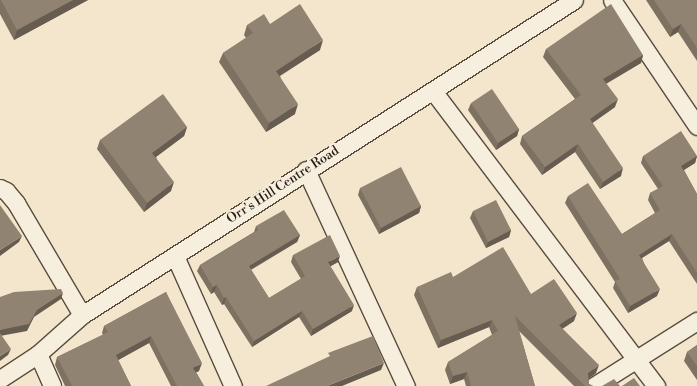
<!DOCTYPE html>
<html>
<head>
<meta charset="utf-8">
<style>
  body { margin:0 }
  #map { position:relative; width:697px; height:386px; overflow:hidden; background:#f3e6cc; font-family:"Libre Bodoni",serif }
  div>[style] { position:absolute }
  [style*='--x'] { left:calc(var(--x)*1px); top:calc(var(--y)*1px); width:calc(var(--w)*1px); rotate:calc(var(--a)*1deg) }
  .roads { filter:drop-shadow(1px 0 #5a4c3f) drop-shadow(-1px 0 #5a4c3f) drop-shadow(0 1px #5a4c3f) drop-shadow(0 -1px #5a4c3f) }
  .street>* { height:17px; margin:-8.5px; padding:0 8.5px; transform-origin:8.5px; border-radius:8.5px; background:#f7efde }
  .wall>* { inset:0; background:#7d7162 }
  .shaded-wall>* { inset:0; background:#665c50 }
  .building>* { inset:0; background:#918372 }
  span { translate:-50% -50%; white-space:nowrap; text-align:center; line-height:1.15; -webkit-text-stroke:4px #f7efde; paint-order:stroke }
  .street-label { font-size:13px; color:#271810 }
</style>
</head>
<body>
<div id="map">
  <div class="roads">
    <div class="street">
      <div style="--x:612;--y:0;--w:152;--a:56"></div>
      <div style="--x:433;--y:91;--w:370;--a:52.9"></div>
      <div style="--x:306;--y:170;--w:238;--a:65.2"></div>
      <div style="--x:0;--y:188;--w:7;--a:27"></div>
      <div style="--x:6;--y:191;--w:16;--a:50"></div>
      <div style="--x:16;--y:203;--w:130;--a:59.5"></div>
      <div style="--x:175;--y:256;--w:142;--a:66"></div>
      <div style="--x:38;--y:354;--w:35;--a:66"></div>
      <div style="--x:0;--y:379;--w:45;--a:-33.3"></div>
      <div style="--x:38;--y:354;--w:59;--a:-41.6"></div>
      <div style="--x:82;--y:315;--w:584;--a:-32.63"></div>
      <div style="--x:594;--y:386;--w:122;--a:-32.3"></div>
    </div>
  </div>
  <div class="wall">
    <div style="clip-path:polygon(0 0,88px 0,14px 40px,0 14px)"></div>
    <div style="clip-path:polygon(646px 0,697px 0,697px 61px,678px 32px,670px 37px)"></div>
    <div style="clip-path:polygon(270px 24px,320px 50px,280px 76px,295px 114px,266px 132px,219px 62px,223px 53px,246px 38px,244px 35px,247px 25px)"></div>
    <div style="clip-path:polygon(546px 49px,643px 55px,641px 63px,606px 84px,615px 107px,592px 123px,621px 176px,600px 189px,575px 152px,542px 175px,520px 144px,522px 136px,575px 99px,543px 57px)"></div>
    <div style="clip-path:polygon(471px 103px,519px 129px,517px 136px,496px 150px,468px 110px)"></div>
    <div style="clip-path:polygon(187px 127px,184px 136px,156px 157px,171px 191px,144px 212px,97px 149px,100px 140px)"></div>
    <div style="clip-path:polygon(643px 156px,697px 156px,695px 163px,684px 170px,697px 194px,697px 284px,669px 241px,642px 258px,657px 296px,628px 313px,613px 288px,615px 282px,565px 203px,568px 196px,622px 234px,655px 213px,648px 200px,650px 193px,658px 189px,641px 163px)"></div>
    <div style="clip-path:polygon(360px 188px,421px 206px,419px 213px,379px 234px,358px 195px)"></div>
    <div style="clip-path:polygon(473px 211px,511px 230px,509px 237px,486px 248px,470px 218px)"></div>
    <div style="clip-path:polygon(256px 226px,300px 235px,297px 242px,251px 270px,269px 298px,301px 279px,291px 262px,293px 255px,338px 262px,330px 266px,352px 311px,311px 336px,299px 317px,252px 347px,224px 304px,222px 305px,214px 292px,211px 294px,197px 271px,200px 265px,254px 232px)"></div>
    <div style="clip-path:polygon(453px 277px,531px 294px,574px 321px,562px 329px,596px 373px,588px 379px,589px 384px,593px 386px,574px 386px,519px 331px,535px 386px,466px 386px,464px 379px,450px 384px,445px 370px,448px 362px,492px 335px,489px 327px,438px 348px,414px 295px,417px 287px)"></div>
    <div style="clip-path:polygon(166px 292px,199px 371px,196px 372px,204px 386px,171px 386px,149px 343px,118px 360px,131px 386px,65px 386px,55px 365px,57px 357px,103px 335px,102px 333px,104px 326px)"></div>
    <div style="clip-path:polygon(697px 345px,697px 380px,684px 361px,687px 352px)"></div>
  </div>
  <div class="shaded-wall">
    <div style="clip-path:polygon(73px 0,88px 0,14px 40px,17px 30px)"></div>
    <div style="clip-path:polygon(681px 24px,678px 32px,670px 37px,673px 29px)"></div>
    <div style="clip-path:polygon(323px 40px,320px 50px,273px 80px,276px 71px)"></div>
    <div style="clip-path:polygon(643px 55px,641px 63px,600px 87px,603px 79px)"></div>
    <div style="clip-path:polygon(618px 99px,615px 107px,587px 127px,590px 119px)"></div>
    <div style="clip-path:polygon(298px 104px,295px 114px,266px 132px,269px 123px)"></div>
    <div style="clip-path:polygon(187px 127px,184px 136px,149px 162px,152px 153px)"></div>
    <div style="clip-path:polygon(519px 129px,517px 136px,496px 150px,498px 143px)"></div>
    <div style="clip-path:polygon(578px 144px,575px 152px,542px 175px,545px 167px)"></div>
    <div style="clip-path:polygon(697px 156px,695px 163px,679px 173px,681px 166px)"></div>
    <div style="clip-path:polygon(623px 168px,621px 176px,600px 189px,603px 182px)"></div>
    <div style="clip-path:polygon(174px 182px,171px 191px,144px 212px,147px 203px)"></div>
    <div style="clip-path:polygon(421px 206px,419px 213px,379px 234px,381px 228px)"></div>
    <div style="clip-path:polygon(511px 230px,509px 237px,486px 248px,488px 242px)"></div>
    <div style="clip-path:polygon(672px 234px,669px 241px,637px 261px,639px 255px)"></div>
    <div style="clip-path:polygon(300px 235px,297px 242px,246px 272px,249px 266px)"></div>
    <div style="clip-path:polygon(22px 236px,19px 242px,0 256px,0 250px)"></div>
    <div style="clip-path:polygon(340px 256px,338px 262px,326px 269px,328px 262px)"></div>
    <div style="clip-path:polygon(217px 285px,214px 292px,211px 294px,213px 287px)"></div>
    <div style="clip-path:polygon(660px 289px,657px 296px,628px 313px,630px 306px)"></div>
    <div style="clip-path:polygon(63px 293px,61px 299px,34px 317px,27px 331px,0 336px,0 330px)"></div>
    <div style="clip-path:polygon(226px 297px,224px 304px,222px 305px,224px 298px)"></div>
    <div style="clip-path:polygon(354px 305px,352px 311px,311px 336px,313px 329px)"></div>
    <div style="clip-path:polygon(302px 311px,299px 317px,252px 347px,254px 341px)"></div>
    <div style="clip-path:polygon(577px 313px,574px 321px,556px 333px,559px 325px)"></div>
    <div style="clip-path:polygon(492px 320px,489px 327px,438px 348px,441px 340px)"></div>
    <div style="clip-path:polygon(151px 336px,149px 343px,113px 363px,116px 355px)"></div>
    <div style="clip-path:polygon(11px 349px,8px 355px,0 361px,0 356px)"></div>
    <div style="clip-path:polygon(202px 363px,199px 371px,191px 375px,193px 368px)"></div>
    <div style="clip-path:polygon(384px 363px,381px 370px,342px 386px,327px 386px)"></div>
    <div style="clip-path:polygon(599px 365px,596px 373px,585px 381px,588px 373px)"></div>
    <div style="clip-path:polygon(467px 372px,464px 379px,450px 384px,453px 376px)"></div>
  </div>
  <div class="building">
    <div style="clip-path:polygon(1px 0,73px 0,17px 30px)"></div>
    <div style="clip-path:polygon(654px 0,697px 0,697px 48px,681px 24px,673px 29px)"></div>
    <div style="clip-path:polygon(300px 4px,323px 40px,276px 71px,298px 104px,269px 123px,223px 53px,253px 33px,247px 25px,264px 14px,270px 24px)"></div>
    <div style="clip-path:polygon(611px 4px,643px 55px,603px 79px,618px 99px,590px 119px,623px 168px,603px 182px,578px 144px,545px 167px,522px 136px,581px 95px,546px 49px)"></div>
    <div style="clip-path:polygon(492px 89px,519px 129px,498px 143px,471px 103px)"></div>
    <div style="clip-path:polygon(163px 94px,187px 127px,152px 153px,174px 182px,147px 203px,100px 140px)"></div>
    <div style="clip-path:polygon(681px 131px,697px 156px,681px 166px,697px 194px,697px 273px,672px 234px,639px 255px,660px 289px,630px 306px,615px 281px,620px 279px,568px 196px,588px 183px,622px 234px,660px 210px,650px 193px,663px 186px,643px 156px)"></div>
    <div style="clip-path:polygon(401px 167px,421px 206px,381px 228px,360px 188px)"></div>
    <div style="clip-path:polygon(496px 200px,511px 230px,488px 242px,473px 211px)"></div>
    <div style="clip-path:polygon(0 205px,22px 236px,0 250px)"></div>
    <div style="clip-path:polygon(284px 210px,300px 235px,249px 266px,269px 298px,305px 276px,293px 255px,330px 235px,340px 256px,328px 262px,354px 305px,313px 329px,302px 311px,254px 341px,226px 297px,224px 298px,217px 285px,213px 287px,200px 265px,258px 230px,256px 226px)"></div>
    <div style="clip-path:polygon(503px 247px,531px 294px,554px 279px,577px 313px,559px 325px,599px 365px,588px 373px,589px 384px,593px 386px,585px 386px,515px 316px,535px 386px,471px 386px,467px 372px,453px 376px,448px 362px,498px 331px,492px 320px,441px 340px,417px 287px,451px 272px,453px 277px)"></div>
    <div style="clip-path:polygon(61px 289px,63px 293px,37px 310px,29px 324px,0 330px,0 297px,14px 292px)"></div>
    <div style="clip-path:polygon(166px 292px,202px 363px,193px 368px,204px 386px,177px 386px,151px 336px,116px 355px,131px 386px,72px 386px,57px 357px,108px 332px,104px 326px)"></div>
    <div style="clip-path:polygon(0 333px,11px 349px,0 356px)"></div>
    <div style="clip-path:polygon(373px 336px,384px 363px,327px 386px,266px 386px,330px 356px,328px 353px)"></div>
    <div style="clip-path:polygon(697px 345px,697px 366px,687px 352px)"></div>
    <div style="clip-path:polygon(634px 378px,640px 386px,622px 386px)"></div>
    <div style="clip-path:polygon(614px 379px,620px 386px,602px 386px)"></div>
  </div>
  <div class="street-label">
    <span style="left:283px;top:185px;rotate:-33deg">Orr's Hill Centre Road</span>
  </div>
</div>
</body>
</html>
